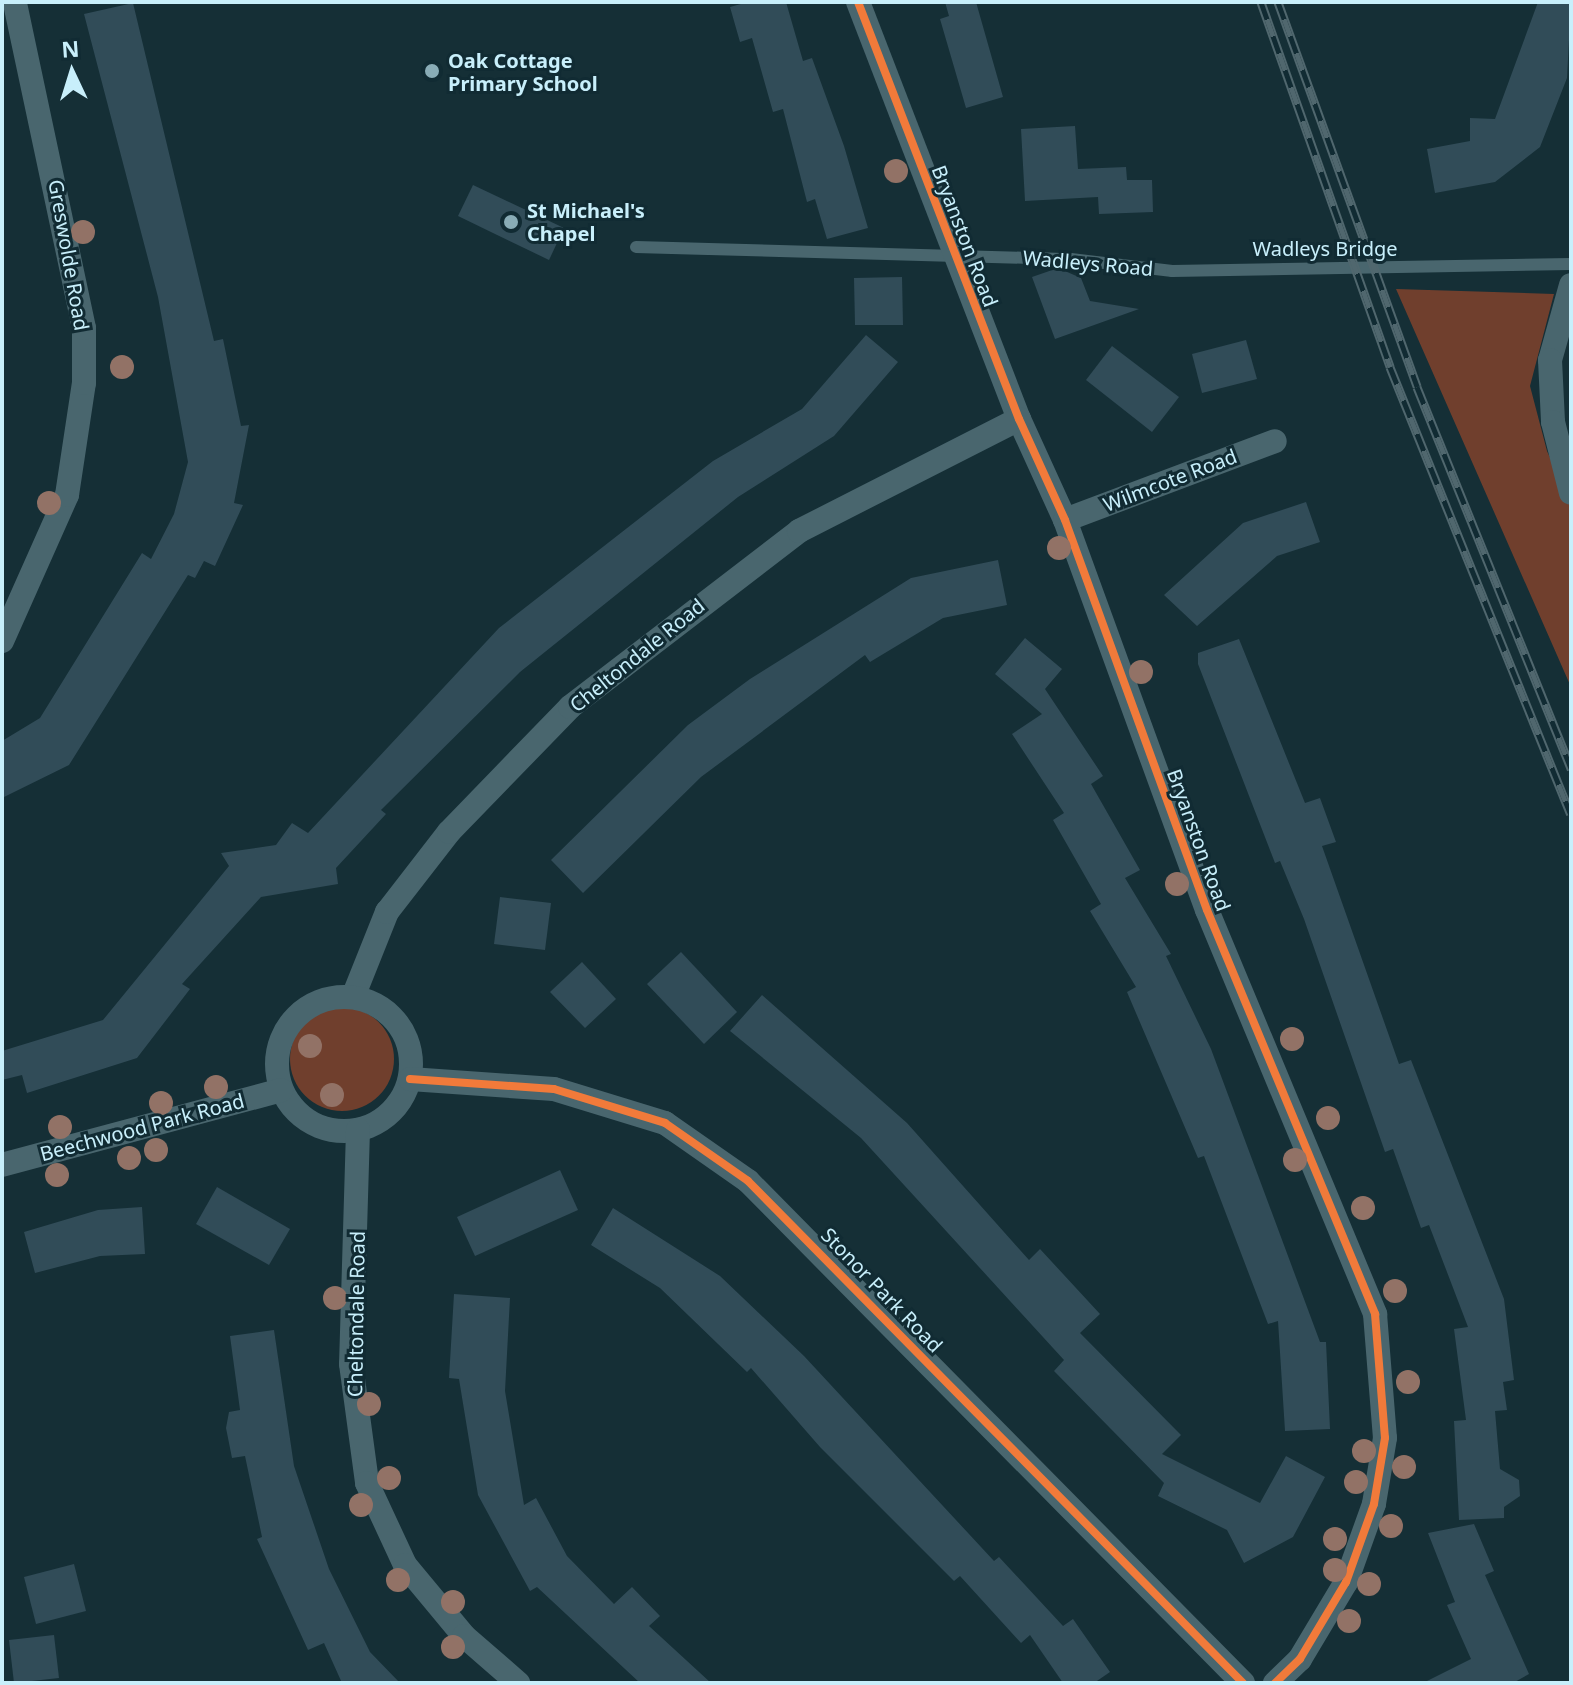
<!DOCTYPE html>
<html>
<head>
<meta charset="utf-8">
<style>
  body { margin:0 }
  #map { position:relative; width:1573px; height:1685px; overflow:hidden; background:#152f36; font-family:"Noto Sans",sans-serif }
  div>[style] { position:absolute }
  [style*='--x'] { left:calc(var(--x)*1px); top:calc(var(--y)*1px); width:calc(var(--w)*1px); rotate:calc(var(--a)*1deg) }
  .green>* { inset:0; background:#703f2d }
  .round { border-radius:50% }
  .building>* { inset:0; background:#314c58 }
  .lane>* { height:12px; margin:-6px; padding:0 6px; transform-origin:6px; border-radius:6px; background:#49666e }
  .street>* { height:24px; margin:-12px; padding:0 12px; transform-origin:12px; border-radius:12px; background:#49666e }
  .street>.ring { margin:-12px; padding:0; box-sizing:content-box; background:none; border:24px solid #49666e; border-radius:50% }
  .rail>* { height:9px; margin-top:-4.5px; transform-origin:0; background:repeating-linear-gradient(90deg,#112b33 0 18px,#50676e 0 36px); box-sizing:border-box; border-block:2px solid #50676e }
  .cycleway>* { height:8px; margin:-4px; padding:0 4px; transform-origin:4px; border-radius:4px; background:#f17a3a }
  .trees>* { width:24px; height:24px; margin:-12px; border-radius:50%; background:#927266 }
  .dots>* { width:22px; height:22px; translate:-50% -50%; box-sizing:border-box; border:4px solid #112b33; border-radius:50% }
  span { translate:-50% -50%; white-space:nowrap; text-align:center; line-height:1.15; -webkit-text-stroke:6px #112b33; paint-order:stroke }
  .poi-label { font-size:20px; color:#c8effb; font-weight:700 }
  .left { translate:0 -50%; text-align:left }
  .street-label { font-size:20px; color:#c8effb }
  .frame { position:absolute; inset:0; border:4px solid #c8effb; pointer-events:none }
  .north { position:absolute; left:32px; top:32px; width:80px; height:80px; -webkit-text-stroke:6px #112b33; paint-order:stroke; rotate:356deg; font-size:22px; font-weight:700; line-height:32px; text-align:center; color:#c8effb }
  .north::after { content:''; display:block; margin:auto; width:28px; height:36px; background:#c8effb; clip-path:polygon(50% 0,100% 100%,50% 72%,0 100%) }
</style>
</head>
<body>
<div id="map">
  <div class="green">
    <div style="clip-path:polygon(1396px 289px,1554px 294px,1530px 386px,1547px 451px,1571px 504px,1571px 687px)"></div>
    <div class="round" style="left:290px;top:1007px;width:104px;height:104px"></div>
  </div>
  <div class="building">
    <div style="clip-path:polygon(748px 2px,786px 2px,803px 61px,812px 58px,844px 146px,868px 228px,827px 239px,815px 199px,807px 202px,783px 109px,773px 112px,752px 38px,740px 42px,730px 7px)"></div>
    <div style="clip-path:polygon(945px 2px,976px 2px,1003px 97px,966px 108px,940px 19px,949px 16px)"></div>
    <div style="clip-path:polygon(1538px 2px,1571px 2px,1567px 78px,1540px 147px,1495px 182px,1435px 193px,1427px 149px,1470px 141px,1470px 118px,1495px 119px)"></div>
    <div style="clip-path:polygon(133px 3px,214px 341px,223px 339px,241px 426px,249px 425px,234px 503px,243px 505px,215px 566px,204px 561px,195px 578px,188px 575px,69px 765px,2px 798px,2px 741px,40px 718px,142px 553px,151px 559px,174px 514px,188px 462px,158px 297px,84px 14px)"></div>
    <div style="clip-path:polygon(1075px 126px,1078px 169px,1126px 167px,1127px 180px,1152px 180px,1153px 212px,1099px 214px,1098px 197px,1025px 201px,1021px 129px)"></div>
    <div style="clip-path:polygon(473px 185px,564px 228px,549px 260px,458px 216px)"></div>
    <div style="clip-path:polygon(1058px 268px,1081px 278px,1090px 301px,1139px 309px,1055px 339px,1032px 277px)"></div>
    <div style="clip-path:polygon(902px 277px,903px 325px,855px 325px,854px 278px)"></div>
    <div style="clip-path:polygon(866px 335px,898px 362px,834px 436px,738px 497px,520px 672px,381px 810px,386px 814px,336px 868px,338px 884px,261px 897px,182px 984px,190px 989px,137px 1058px,27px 1093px,22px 1075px,2px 1080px,2px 1051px,103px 1020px,229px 866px,221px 853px,276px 845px,292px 823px,308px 833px,499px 628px,713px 461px,802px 409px)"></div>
    <div style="clip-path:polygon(1246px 340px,1257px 379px,1202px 393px,1192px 354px)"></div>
    <div style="clip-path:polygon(1112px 346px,1179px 397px,1152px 432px,1086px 380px)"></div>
    <div style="clip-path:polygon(1306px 502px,1320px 542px,1277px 556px,1197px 626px,1164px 595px,1243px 523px)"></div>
    <div style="clip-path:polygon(998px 560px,1007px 605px,943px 618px,870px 662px,865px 655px,701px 777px,583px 893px,551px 860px,688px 725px,750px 679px,911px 578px)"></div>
    <div style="clip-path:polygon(1025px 638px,1062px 669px,1045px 689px,1103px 776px,1091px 784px,1140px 870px,1125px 878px,1171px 954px,1166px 956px,1211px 1049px,1320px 1342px,1326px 1342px,1330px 1429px,1285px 1431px,1278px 1321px,1268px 1324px,1204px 1156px,1198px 1158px,1127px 992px,1136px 987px,1090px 911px,1101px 904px,1053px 820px,1064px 813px,1012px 734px,1042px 714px,995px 674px)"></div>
    <div style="clip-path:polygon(1239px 639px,1305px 803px,1320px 798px,1336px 842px,1322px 846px,1399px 1064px,1411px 1060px,1504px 1299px,1514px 1380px,1503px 1382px,1507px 1410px,1495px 1411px,1500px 1469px,1519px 1480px,1520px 1496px,1504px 1507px,1504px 1518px,1459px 1520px,1454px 1421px,1466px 1420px,1454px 1329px,1468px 1327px,1429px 1225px,1421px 1228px,1393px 1149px,1385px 1152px,1304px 919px,1280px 861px,1275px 863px,1198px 664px,1198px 653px)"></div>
    <div style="clip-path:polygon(500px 897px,551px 903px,545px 950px,494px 944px)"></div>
    <div style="clip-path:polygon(681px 952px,737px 1012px,704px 1044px,647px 984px)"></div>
    <div style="clip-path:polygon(582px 962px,616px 999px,585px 1028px,550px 992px)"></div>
    <div style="clip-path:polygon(762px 995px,907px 1123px,1029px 1260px,1040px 1249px,1100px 1314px,1080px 1333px,1181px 1435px,1162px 1454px,1260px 1503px,1286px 1456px,1325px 1477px,1293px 1537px,1244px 1563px,1227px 1530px,1158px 1496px,1164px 1483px,1054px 1371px,1064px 1360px,926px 1209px,861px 1138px,730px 1031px)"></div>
    <div style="clip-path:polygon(560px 1170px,578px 1210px,475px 1256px,457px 1217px)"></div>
    <div style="clip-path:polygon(217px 1187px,290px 1229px,269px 1265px,196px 1224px)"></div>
    <div style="clip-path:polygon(142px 1207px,145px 1254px,100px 1256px,35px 1273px,24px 1232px,98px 1210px)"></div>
    <div style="clip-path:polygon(613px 1208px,720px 1276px,804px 1356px,994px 1561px,999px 1557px,1063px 1626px,1073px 1619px,1110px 1672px,1094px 1683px,1063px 1683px,1030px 1635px,1021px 1643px,960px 1576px,954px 1581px,820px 1447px,751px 1368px,747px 1372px,660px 1288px,591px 1245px)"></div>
    <div style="clip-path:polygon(454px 1294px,510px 1298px,505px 1391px,524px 1505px,536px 1498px,567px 1556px,614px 1604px,632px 1587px,660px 1616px,649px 1626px,711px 1683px,640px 1683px,537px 1587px,530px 1591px,478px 1495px,459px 1379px,449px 1378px)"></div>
    <div style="clip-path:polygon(274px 1330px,294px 1466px,329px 1569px,370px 1652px,400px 1683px,342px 1683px,324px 1643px,308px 1650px,257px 1539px,262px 1537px,245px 1456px,232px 1458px,226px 1428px,229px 1412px,240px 1410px,230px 1336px)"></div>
    <div style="clip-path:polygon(1474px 1524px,1494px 1571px,1485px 1575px,1529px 1674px,1513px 1683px,1423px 1683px,1471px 1659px,1447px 1605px,1455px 1602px,1428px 1533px)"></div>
    <div style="clip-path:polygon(74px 1564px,86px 1611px,36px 1624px,24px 1577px)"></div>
    <div style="clip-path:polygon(54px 1635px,59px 1678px,14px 1683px,9px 1640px)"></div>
  </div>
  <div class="lane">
    <div style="--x:636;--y:247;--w:435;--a:1.6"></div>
    <div style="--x:1071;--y:259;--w:102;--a:6.8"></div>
    <div style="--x:1172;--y:271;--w:399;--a:-1"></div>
  </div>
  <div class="street">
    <div style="--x:858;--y:2;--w:447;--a:68.9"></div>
    <div style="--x:1019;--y:419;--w:111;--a:65.5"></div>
    <div style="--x:1065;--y:520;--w:415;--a:70"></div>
    <div style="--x:1207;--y:910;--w:438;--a:67.4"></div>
    <div style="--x:1375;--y:1314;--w:124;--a:85.4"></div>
    <div style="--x:1385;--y:1438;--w:67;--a:99.5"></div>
    <div style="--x:1374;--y:1504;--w:83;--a:109.7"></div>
    <div style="--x:1346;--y:1582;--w:90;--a:120.9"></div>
    <div style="--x:1300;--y:1659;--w:35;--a:136"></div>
    <div style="--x:1571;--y:285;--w:78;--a:105.6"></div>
    <div style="--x:1550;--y:360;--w:62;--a:87.2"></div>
    <div style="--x:1553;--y:422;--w:73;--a:75.8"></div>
    <div style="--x:1065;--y:520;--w:224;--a:-20.6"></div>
    <div style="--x:2;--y:641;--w:160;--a:-66"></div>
    <div style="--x:67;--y:495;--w:113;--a:-81.4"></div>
    <div style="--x:84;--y:383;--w:55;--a:-90"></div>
    <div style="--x:84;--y:328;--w:333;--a:-102"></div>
    <div style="--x:353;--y:997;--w:92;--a:-68.2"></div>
    <div style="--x:387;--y:912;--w:101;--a:-52.2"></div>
    <div style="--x:449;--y:832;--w:174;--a:-45.9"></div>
    <div style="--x:570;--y:707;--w:289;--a:-37.5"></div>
    <div style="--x:799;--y:531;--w:247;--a:-27"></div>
    <div class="ring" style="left:277px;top:997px;width:110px;height:110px"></div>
    <div style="--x:410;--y:1079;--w:144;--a:4"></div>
    <div style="--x:554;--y:1089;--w:116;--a:17"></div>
    <div style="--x:665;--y:1123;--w:101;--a:34.9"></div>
    <div style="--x:748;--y:1181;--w:705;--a:45.4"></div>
    <div style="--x:358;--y:1130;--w:234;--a:91.7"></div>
    <div style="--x:351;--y:1364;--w:120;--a:82.3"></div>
    <div style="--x:367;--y:1483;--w:90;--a:65.1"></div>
    <div style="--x:405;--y:1565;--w:92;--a:50.3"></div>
    <div style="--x:464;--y:1636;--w:72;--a:41"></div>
    <div style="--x:2;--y:1165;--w:289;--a:-15"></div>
  </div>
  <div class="rail">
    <div style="--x:1261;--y:2;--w:387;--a:70.5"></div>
    <div style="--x:1390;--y:367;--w:482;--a:68"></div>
    <div style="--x:1278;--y:2;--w:409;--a:70.1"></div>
    <div style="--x:1417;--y:387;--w:412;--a:68"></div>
  </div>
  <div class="cycleway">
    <div style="--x:858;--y:2;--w:447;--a:68.9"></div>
    <div style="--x:1019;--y:419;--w:111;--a:65.5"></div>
    <div style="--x:1065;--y:520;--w:415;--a:70"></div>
    <div style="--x:1207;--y:910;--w:438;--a:67.4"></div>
    <div style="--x:1375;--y:1314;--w:124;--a:85.4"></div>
    <div style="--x:1385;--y:1438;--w:67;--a:99.5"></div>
    <div style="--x:1374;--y:1504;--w:83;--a:109.7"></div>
    <div style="--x:1346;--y:1582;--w:90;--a:120.9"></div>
    <div style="--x:1300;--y:1659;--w:35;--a:136"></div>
    <div style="--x:410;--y:1079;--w:144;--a:4"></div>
    <div style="--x:554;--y:1089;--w:116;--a:17"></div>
    <div style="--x:665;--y:1123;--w:101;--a:34.9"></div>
    <div style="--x:748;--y:1181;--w:705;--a:45.4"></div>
  </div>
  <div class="trees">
    <div style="left:896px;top:171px"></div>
    <div style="left:83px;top:232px"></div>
    <div style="left:122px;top:367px"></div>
    <div style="left:49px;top:503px"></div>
    <div style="left:1059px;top:548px"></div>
    <div style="left:1141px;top:672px"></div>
    <div style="left:1177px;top:884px"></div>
    <div style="left:1292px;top:1039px"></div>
    <div style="left:310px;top:1046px"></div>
    <div style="left:216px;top:1087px"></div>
    <div style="left:332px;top:1095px"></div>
    <div style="left:161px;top:1103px"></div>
    <div style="left:1328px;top:1118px"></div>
    <div style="left:60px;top:1127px"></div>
    <div style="left:156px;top:1150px"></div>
    <div style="left:129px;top:1158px"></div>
    <div style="left:1295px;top:1160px"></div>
    <div style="left:57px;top:1175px"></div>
    <div style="left:1363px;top:1208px"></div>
    <div style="left:1395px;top:1291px"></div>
    <div style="left:335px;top:1298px"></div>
    <div style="left:1408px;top:1382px"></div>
    <div style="left:369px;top:1404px"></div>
    <div style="left:1364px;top:1451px"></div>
    <div style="left:1404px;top:1467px"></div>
    <div style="left:389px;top:1478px"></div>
    <div style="left:1356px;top:1482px"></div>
    <div style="left:361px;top:1505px"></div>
    <div style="left:1391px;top:1526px"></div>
    <div style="left:1335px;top:1539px"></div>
    <div style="left:1335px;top:1570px"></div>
    <div style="left:398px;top:1580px"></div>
    <div style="left:1369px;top:1584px"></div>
    <div style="left:453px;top:1602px"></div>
    <div style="left:1349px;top:1621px"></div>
    <div style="left:453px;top:1647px"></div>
  </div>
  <div class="dots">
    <div style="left:432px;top:71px;background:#89acb6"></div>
    <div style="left:511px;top:222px;background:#89acb6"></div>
  </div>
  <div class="poi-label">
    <span class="left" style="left:448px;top:72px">Oak Cottage<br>Primary School</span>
    <span class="left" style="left:527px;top:222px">St Michael's<br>Chapel</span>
  </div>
  <div class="street-label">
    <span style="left:965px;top:236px;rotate:69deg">Bryanston Road</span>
    <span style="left:1325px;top:248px">Wadleys Bridge</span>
    <span style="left:69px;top:255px;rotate:80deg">Greswolde Road</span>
    <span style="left:1088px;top:263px;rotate:5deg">Wadleys Road</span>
    <span style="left:1170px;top:480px;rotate:-21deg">Wilmcote Road</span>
    <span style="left:637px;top:655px;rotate:-39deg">Cheltondale Road</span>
    <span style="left:1199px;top:840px;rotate:70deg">Bryanston Road</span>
    <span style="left:142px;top:1127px;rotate:-15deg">Beechwood Park Road</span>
    <span style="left:882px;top:1290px;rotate:46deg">Stonor Park Road</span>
    <span style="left:356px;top:1314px;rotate:-89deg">Cheltondale Road</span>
  </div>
  <div class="frame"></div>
  <div class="north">N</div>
</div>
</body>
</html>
